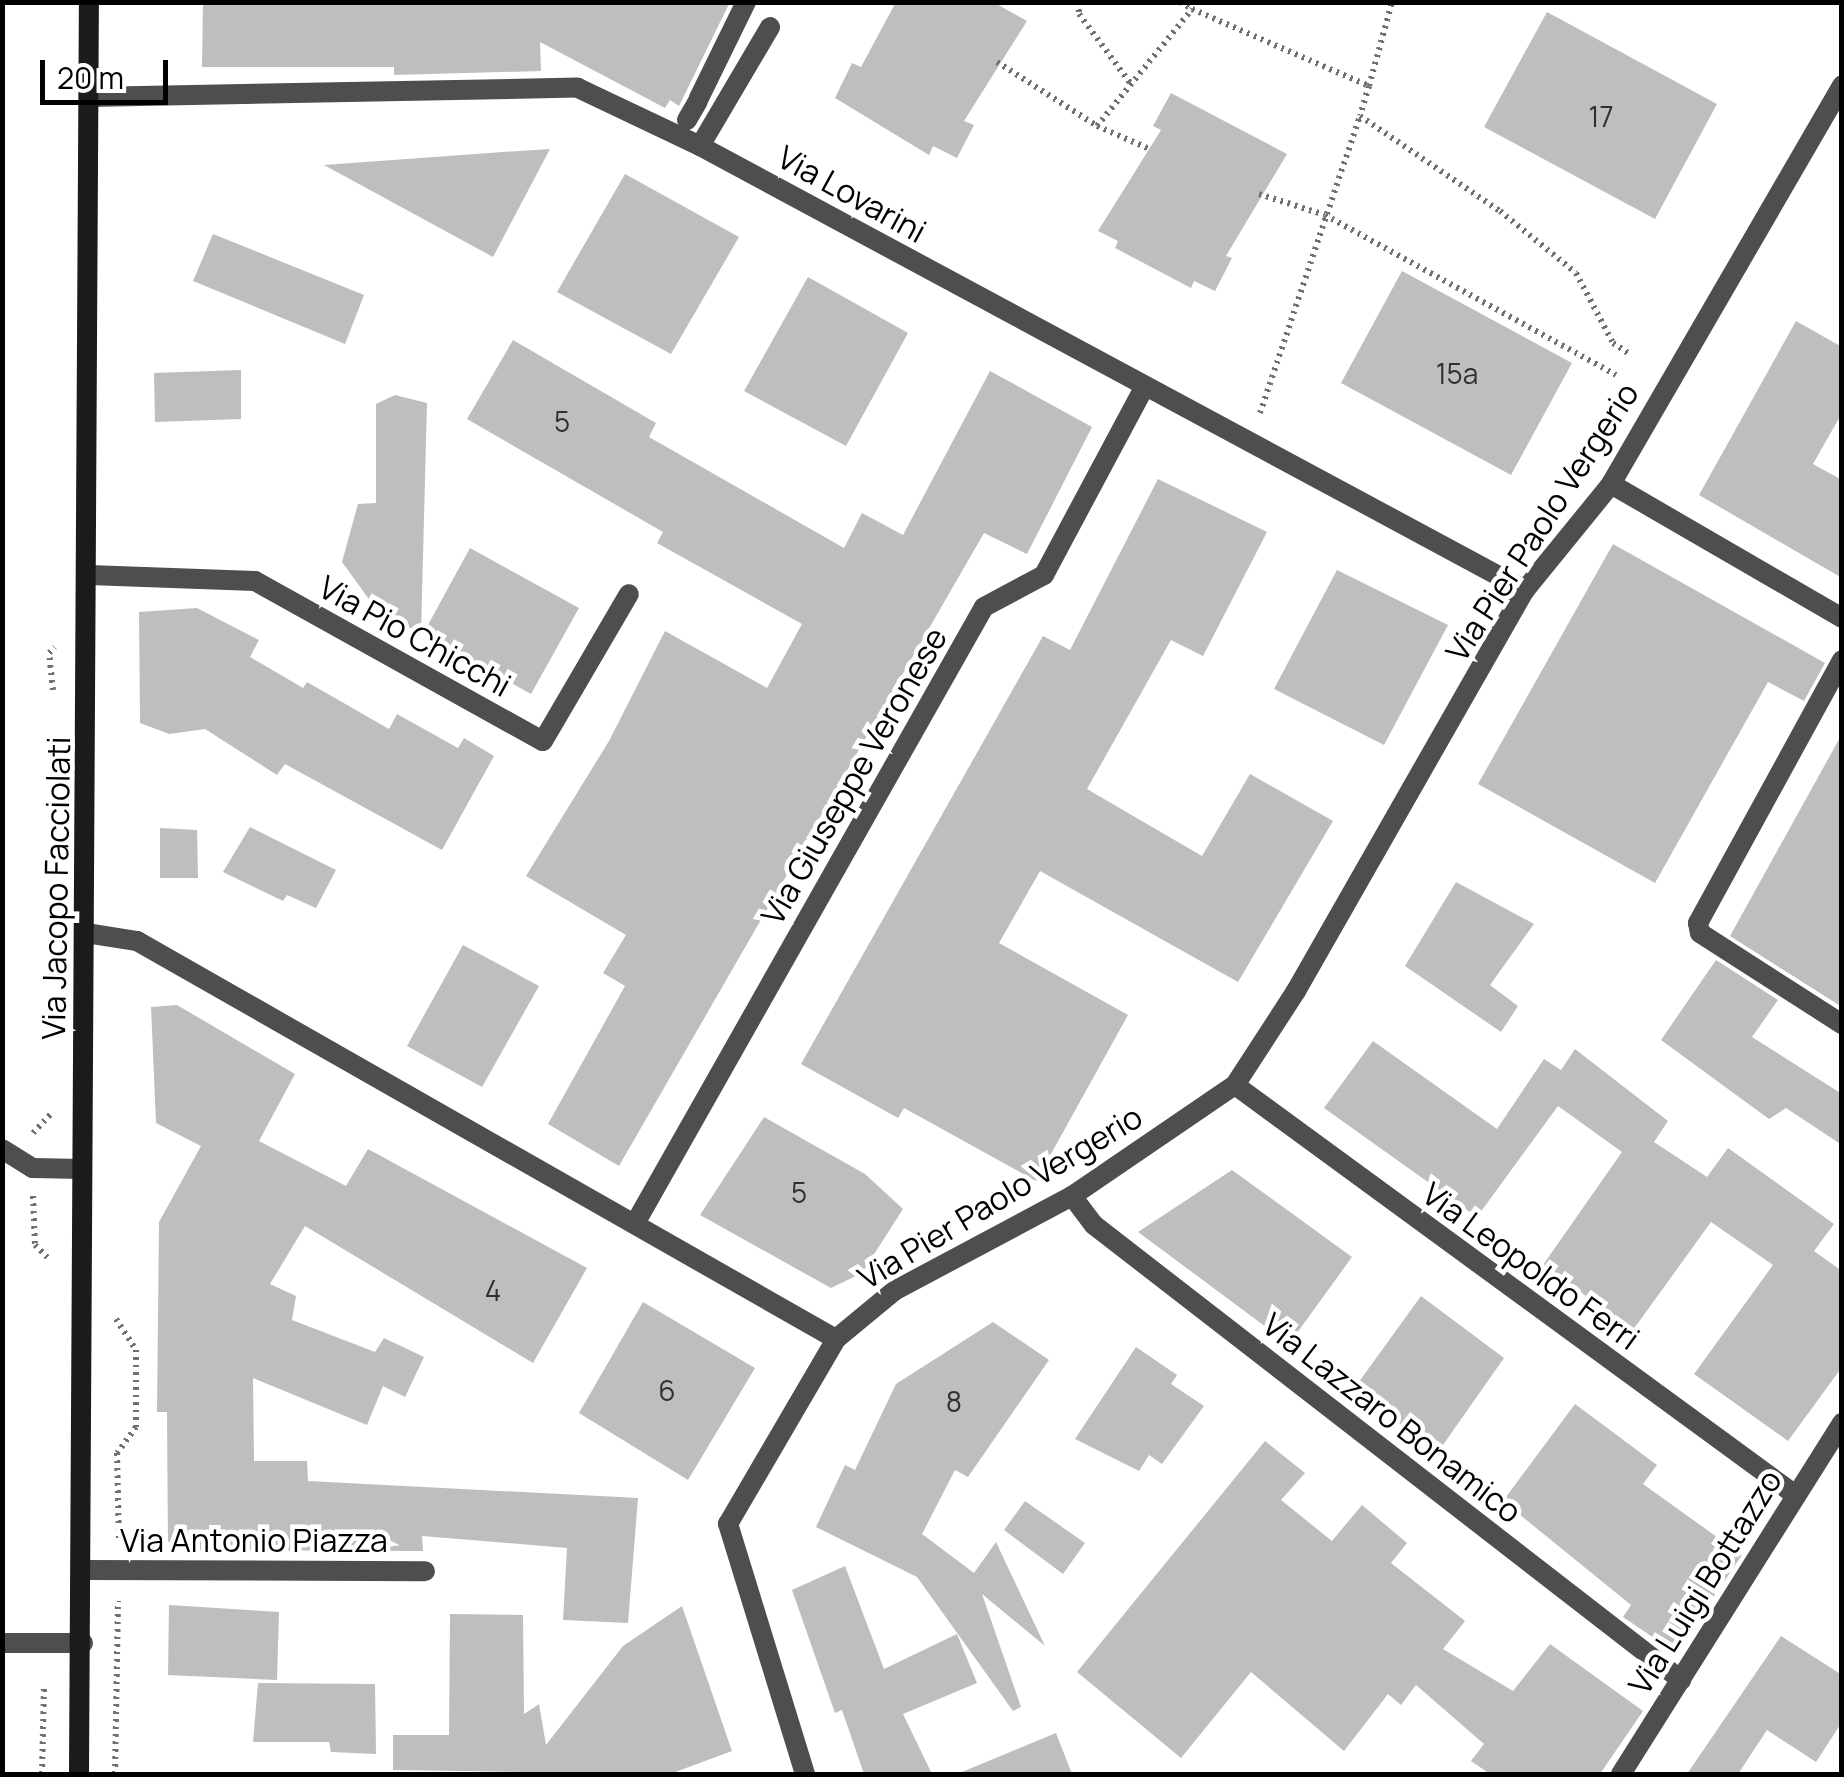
<!DOCTYPE html>
<html>
<head>
<meta charset="utf-8">
<style>
  body { margin:0 }
  #map { position:relative; width:1844px; height:1777px; overflow:hidden; background:#fff; font-family:Manrope,sans-serif }
  div>[style] { position:absolute }
  [style*='--x'] { left:calc(var(--x)*1px); top:calc(var(--y)*1px); width:calc(var(--w)*1px); rotate:calc(var(--a)*1deg) }
  .building>* { inset:0; background:#bebebe }
  .path>* { height:6px; margin-top:-3px; transform-origin:0; background:repeating-linear-gradient(90deg,#707070 0 2.5px,transparent 0 7.5px) }
  .service>* { height:20px; margin:-10px; padding:0 10px; transform-origin:10px; border-radius:10px; background:#4e4e4e }
  .pedestrian>* { height:20px; margin:-10px; padding:0 10px; transform-origin:10px; border-radius:10px; background:#4e4e4e }
  .minor>* { height:20px; margin:-10px; padding:0 10px; transform-origin:10px; border-radius:10px; background:#4e4e4e }
  .secondary>* { height:20px; margin:-10px; padding:0 10px; transform-origin:10px; border-radius:10px; background:#1b1b1b }
  span { translate:-50% -50%; white-space:nowrap; text-align:center; line-height:1.15; -webkit-text-stroke:9px #fff; paint-order:stroke }
  .number-label { font-size:28px; color:#303030 }
  .number-label span { -webkit-text-stroke-width:0 }
  .street-label { font-size:32px; color:#000 }
  .frame { position:absolute; inset:0; border:5px solid #000; pointer-events:none }
  .scale { position:absolute; left:40px; top:60px; width:128px; height:45px; box-sizing:border-box; border:5px solid #000; border-top:0; padding-left:12px; font-size:30px; line-height:35px; white-space:nowrap; color:#000; -webkit-text-stroke:8px #fff; paint-order:stroke }
</style>
</head>
<body>
<div id="map">
  <div class="building">
    <div style="clip-path:polygon(203px 2px,730px 2px,679px 106px,670px 100px,665px 108px,540px 42px,541px 71px,394px 75px,394px 67px,202px 67px)"></div>
    <div style="clip-path:polygon(896px 2px,993px 2px,1027px 21px,964px 121px,974px 125px,957px 158px,933px 146px,929px 155px,835px 98px,852px 63px,861px 67px)"></div>
    <div style="clip-path:polygon(1547px 12px,1717px 104px,1655px 219px,1484px 127px)"></div>
    <div style="clip-path:polygon(1171px 93px,1287px 154px,1226px 256px,1232px 258px,1215px 291px,1194px 281px,1191px 288px,1115px 248px,1118px 241px,1098px 231px,1161px 130px,1153px 126px)"></div>
    <div style="clip-path:polygon(550px 149px,493px 257px,324px 165px,503px 152px)"></div>
    <div style="clip-path:polygon(625px 174px,739px 237px,671px 354px,557px 292px)"></div>
    <div style="clip-path:polygon(213px 234px,364px 295px,345px 344px,193px 281px)"></div>
    <div style="clip-path:polygon(1402px 271px,1572px 363px,1511px 475px,1341px 383px)"></div>
    <div style="clip-path:polygon(808px 277px,908px 333px,846px 446px,744px 391px)"></div>
    <div style="clip-path:polygon(1796px 321px,1842px 347px,1842px 413px,1813px 464px,1842px 480px,1842px 578px,1699px 495px)"></div>
    <div style="clip-path:polygon(513px 340px,656px 423px,649px 437px,844px 548px,862px 513px,903px 535px,990px 371px,1092px 427px,1027px 554px,984px 533px,619px 1166px,548px 1124px,625px 986px,603px 973px,626px 935px,526px 876px,609px 741px,665px 631px,767px 688px,802px 624px,657px 543px,663px 532px,467px 419px)"></div>
    <div style="clip-path:polygon(241px 370px,241px 419px,155px 422px,154px 373px)"></div>
    <div style="clip-path:polygon(395px 395px,427px 403px,421px 634px,376px 609px,342px 562px,358px 504px,376px 503px,376px 404px)"></div>
    <div style="clip-path:polygon(1158px 479px,1267px 532px,1203px 656px,1171px 640px,1087px 789px,1202px 856px,1250px 774px,1333px 821px,1238px 982px,1040px 871px,999px 943px,1128px 1015px,1036px 1181px,904px 1108px,898px 1118px,801px 1064px,1043px 636px,1070px 650px)"></div>
    <div style="clip-path:polygon(1613px 544px,1825px 663px,1804px 701px,1768px 682px,1655px 883px,1478px 784px)"></div>
    <div style="clip-path:polygon(470px 548px,579px 608px,531px 694px,423px 634px)"></div>
    <div style="clip-path:polygon(1337px 570px,1448px 625px,1384px 745px,1274px 689px)"></div>
    <div style="clip-path:polygon(197px 608px,259px 640px,250px 657px,303px 688px,307px 682px,389px 729px,397px 714px,458px 748px,464px 738px,494px 756px,442px 850px,285px 764px,277px 775px,205px 729px,169px 734px,140px 723px,139px 612px)"></div>
    <div style="clip-path:polygon(1842px 734px,1842px 1007px,1730px 936px)"></div>
    <div style="clip-path:polygon(250px 827px,336px 870px,316px 908px,287px 895px,283px 901px,223px 872px)"></div>
    <div style="clip-path:polygon(160px 828px,197px 830px,198px 878px,160px 878px)"></div>
    <div style="clip-path:polygon(1456px 882px,1534px 924px,1490px 985px,1518px 1006px,1501px 1032px,1405px 966px)"></div>
    <div style="clip-path:polygon(463px 945px,539px 986px,482px 1087px,407px 1046px)"></div>
    <div style="clip-path:polygon(1716px 960px,1778px 1000px,1752px 1037px,1842px 1094px,1842px 1145px,1786px 1108px,1769px 1119px,1661px 1040px)"></div>
    <div style="clip-path:polygon(177px 1005px,295px 1074px,259px 1141px,346px 1186px,368px 1149px,587px 1268px,533px 1363px,305px 1226px,270px 1284px,296px 1296px,292px 1320px,375px 1352px,384px 1338px,424px 1357px,405px 1397px,383px 1386px,367px 1425px,253px 1378px,254px 1461px,307px 1461px,308px 1481px,638px 1498px,628px 1623px,563px 1620px,567px 1548px,422px 1536px,423px 1551px,168px 1550px,167px 1412px,157px 1412px,159px 1222px,201px 1146px,156px 1123px,151px 1007px)"></div>
    <div style="clip-path:polygon(1373px 1041px,1497px 1129px,1544px 1059px,1561px 1070px,1575px 1049px,1668px 1121px,1654px 1142px,1707px 1177px,1728px 1148px,1834px 1224px,1814px 1251px,1842px 1271px,1842px 1367px,1788px 1441px,1694px 1374px,1773px 1265px,1711px 1222px,1633px 1330px,1543px 1265px,1622px 1152px,1558px 1106px,1477px 1217px,1324px 1108px)"></div>
    <div style="clip-path:polygon(764px 1117px,865px 1174px,903px 1209px,862px 1273px,831px 1288px,700px 1215px)"></div>
    <div style="clip-path:polygon(1232px 1170px,1352px 1257px,1289px 1344px,1138px 1232px)"></div>
    <div style="clip-path:polygon(1421px 1296px,1504px 1358px,1438px 1452px,1353px 1390px)"></div>
    <div style="clip-path:polygon(643px 1302px,755px 1368px,688px 1480px,579px 1413px)"></div>
    <div style="clip-path:polygon(993px 1322px,1049px 1360px,968px 1477px,955px 1470px,922px 1534px,974px 1573px,996px 1542px,1045px 1646px,982px 1594px,1021px 1707px,1013px 1711px,917px 1577px,816px 1527px,845px 1465px,855px 1470px,896px 1384px)"></div>
    <div style="clip-path:polygon(1136px 1347px,1177px 1375px,1171px 1384px,1204px 1406px,1162px 1464px,1149px 1455px,1139px 1471px,1075px 1439px)"></div>
    <div style="clip-path:polygon(1575px 1404px,1657px 1465px,1643px 1484px,1742px 1555px,1676px 1653px,1623px 1617px,1631px 1605px,1503px 1501px)"></div>
    <div style="clip-path:polygon(1265px 1441px,1305px 1473px,1281px 1500px,1332px 1541px,1362px 1505px,1407px 1543px,1391px 1563px,1465px 1621px,1443px 1649px,1513px 1691px,1550px 1644px,1643px 1711px,1600px 1774px,1490px 1774px,1471px 1761px,1484px 1744px,1416px 1685px,1401px 1705px,1388px 1694px,1344px 1751px,1251px 1672px,1181px 1758px,1077px 1672px)"></div>
    <div style="clip-path:polygon(1025px 1501px,1085px 1543px,1063px 1574px,1004px 1530px)"></div>
    <div style="clip-path:polygon(845px 1566px,884px 1669px,957px 1634px,977px 1683px,903px 1714px,932px 1774px,864px 1774px,842px 1710px,835px 1713px,792px 1590px)"></div>
    <div style="clip-path:polygon(169px 1605px,279px 1612px,277px 1680px,168px 1675px)"></div>
    <div style="clip-path:polygon(682px 1606px,732px 1751px,670px 1774px,393px 1770px,393px 1735px,449px 1735px,450px 1614px,523px 1615px,524px 1714px,539px 1704px,546px 1745px,623px 1646px)"></div>
    <div style="clip-path:polygon(1781px 1636px,1842px 1675px,1842px 1722px,1816px 1762px,1767px 1730px,1738px 1774px,1687px 1774px)"></div>
    <div style="clip-path:polygon(258px 1683px,375px 1684px,376px 1754px,331px 1752px,329px 1742px,253px 1742px)"></div>
    <div style="clip-path:polygon(1056px 1733px,1072px 1774px,957px 1774px)"></div>
  </div>
  <div class="path">
    <div style="--x:1078;--y:2;--w:12;--a:85"></div>
    <div style="--x:1079;--y:14;--w:87;--a:53.4"></div>
    <div style="--x:1180;--y:2;--w:14;--a:30"></div>
    <div style="--x:997;--y:62;--w:119;--a:32.6"></div>
    <div style="--x:1097;--y:126;--w:58;--a:23.5"></div>
    <div style="--x:1369;--y:86;--w:31;--a:107"></div>
    <div style="--x:1360;--y:116;--w:169;--a:34.2"></div>
    <div style="--x:1500;--y:211;--w:98;--a:39.2"></div>
    <div style="--x:1576;--y:273;--w:79;--a:62.1"></div>
    <div style="--x:1613;--y:343;--w:18;--a:34"></div>
    <div style="--x:1097;--y:126;--w:151;--a:-50.9"></div>
    <div style="--x:1192;--y:9;--w:193;--a:23.5"></div>
    <div style="--x:1369;--y:86;--w:87;--a:-74.7"></div>
    <div style="--x:1259;--y:194;--w:69;--a:17.7"></div>
    <div style="--x:1325;--y:215;--w:332;--a:28.8"></div>
    <div style="--x:1260;--y:413;--w:313;--a:-71.4"></div>
    <div style="--x:53;--y:690;--w:37;--a:-96"></div>
    <div style="--x:49;--y:653;--w:8;--a:-45"></div>
    <div style="--x:33;--y:1133;--w:26;--a:-47"></div>
    <div style="--x:33;--y:1196;--w:49;--a:87.7"></div>
    <div style="--x:35;--y:1245;--w:21;--a:45"></div>
    <div style="--x:116;--y:1319;--w:37;--a:57"></div>
    <div style="--x:136;--y:1350;--w:77;--a:90"></div>
    <div style="--x:136;--y:1427;--w:32;--a:126"></div>
    <div style="--x:117;--y:1453;--w:90;--a:88.7"></div>
    <div style="--x:42;--y:1774;--w:86;--a:-88.7"></div>
    <div style="--x:115;--y:1774;--w:173;--a:-89"></div>
  </div>
  <div class="service">
    <div style="--x:700;--y:146;--w:138;--a:-59.5"></div>
    <div style="--x:1842;--y:660;--w:300;--a:118.7"></div>
    <div style="--x:1698;--y:923;--w:10;--a:79"></div>
    <div style="--x:1700;--y:933;--w:169;--a:32.7"></div>
  </div>
  <div class="pedestrian">
    <div style="--x:699;--y:98;--w:107;--a:-63.9"></div>
    <div style="--x:687;--y:120;--w:22;--a:-60"></div>
  </div>
  <div class="minor">
    <div style="--x:89;--y:97;--w:489;--a:-1.1"></div>
    <div style="--x:578;--y:88;--w:135;--a:25.4"></div>
    <div style="--x:700;--y:146;--w:937;--a:28.29"></div>
    <div style="--x:1611;--y:484;--w:267;--a:30.1"></div>
    <div style="--x:89;--y:575;--w:166;--a:2.1"></div>
    <div style="--x:255;--y:581;--w:329;--a:29.1"></div>
    <div style="--x:543;--y:741;--w:170;--a:-59.7"></div>
    <div style="--x:86;--y:933;--w:52;--a:8.9"></div>
    <div style="--x:137;--y:941;--w:804;--a:29.66"></div>
    <div style="--x:1235;--y:1085;--w:693;--a:36.19"></div>
    <div style="--x:2;--y:1149;--w:36;--a:32"></div>
    <div style="--x:33;--y:1168;--w:49;--a:1.2"></div>
    <div style="--x:1072;--y:1196;--w:36;--a:53"></div>
    <div style="--x:1094;--y:1225;--w:743;--a:37.78"></div>
    <div style="--x:637;--y:1220;--w:704;--a:-60.49"></div>
    <div style="--x:984;--y:607;--w:68;--a:-28.1"></div>
    <div style="--x:1044;--y:575;--w:214;--a:-61.9"></div>
    <div style="--x:83;--y:1570;--w:342;--a:0.2"></div>
    <div style="--x:2;--y:1643;--w:81;--a:0"></div>
    <div style="--x:805;--y:1774;--w:262;--a:-107.1"></div>
    <div style="--x:728;--y:1524;--w:214;--a:-59.7"></div>
    <div style="--x:836;--y:1339;--w:75;--a:-39.6"></div>
    <div style="--x:894;--y:1291;--w:202;--a:-28.1"></div>
    <div style="--x:1072;--y:1196;--w:197;--a:-34.3"></div>
    <div style="--x:1235;--y:1085;--w:112;--a:-57"></div>
    <div style="--x:1296;--y:991;--w:462;--a:-60.3"></div>
    <div style="--x:1525;--y:590;--w:136;--a:-50.9"></div>
    <div style="--x:1611;--y:484;--w:461;--a:-59.9"></div>
    <div style="--x:1621;--y:1774;--w:415;--a:-57.8"></div>
  </div>
  <div class="secondary">
    <div style="--x:79;--y:1774;--w:1772;--a:-89.68"></div>
  </div>
  <div class="number-label">
    <span style="left:1601px;top:116px">17</span>
    <span style="left:1457px;top:373px">15a</span>
    <span style="left:562px;top:421px">5</span>
    <span style="left:799px;top:1192px">5</span>
    <span style="left:493px;top:1290px">4</span>
    <span style="left:667px;top:1390px">6</span>
    <span style="left:954px;top:1401px">8</span>
  </div>
  <div class="street-label">
    <span style="left:852px;top:194px;rotate:29deg">Via Lovarini</span>
    <span style="left:1542px;top:522px;rotate:-57deg">Via Pier Paolo Vergerio</span>
    <span style="left:415px;top:636px;rotate:29deg">Via Pio Chicchi</span>
    <span style="left:854px;top:776px;rotate:-60deg">Via Giuseppe Veronese</span>
    <span style="left:56px;top:888px;rotate:-89deg">Via Jacopo Facciolati</span>
    <span style="left:1000px;top:1197px;rotate:-31deg">Via Pier Paolo Vergerio</span>
    <span style="left:1531px;top:1266px;rotate:36deg">Via Leopoldo Ferri</span>
    <span style="left:1392px;top:1418px;rotate:38deg">Via Lazzaro Bonamico</span>
    <span style="left:254px;top:1540px">Via Antonio Piazza</span>
    <span style="left:1705px;top:1582px;rotate:-58deg">Via Luigi Bottazzo</span>
  </div>
  <div class="frame"></div>
  <div class="scale">20 m</div>
</div>
</body>
</html>
